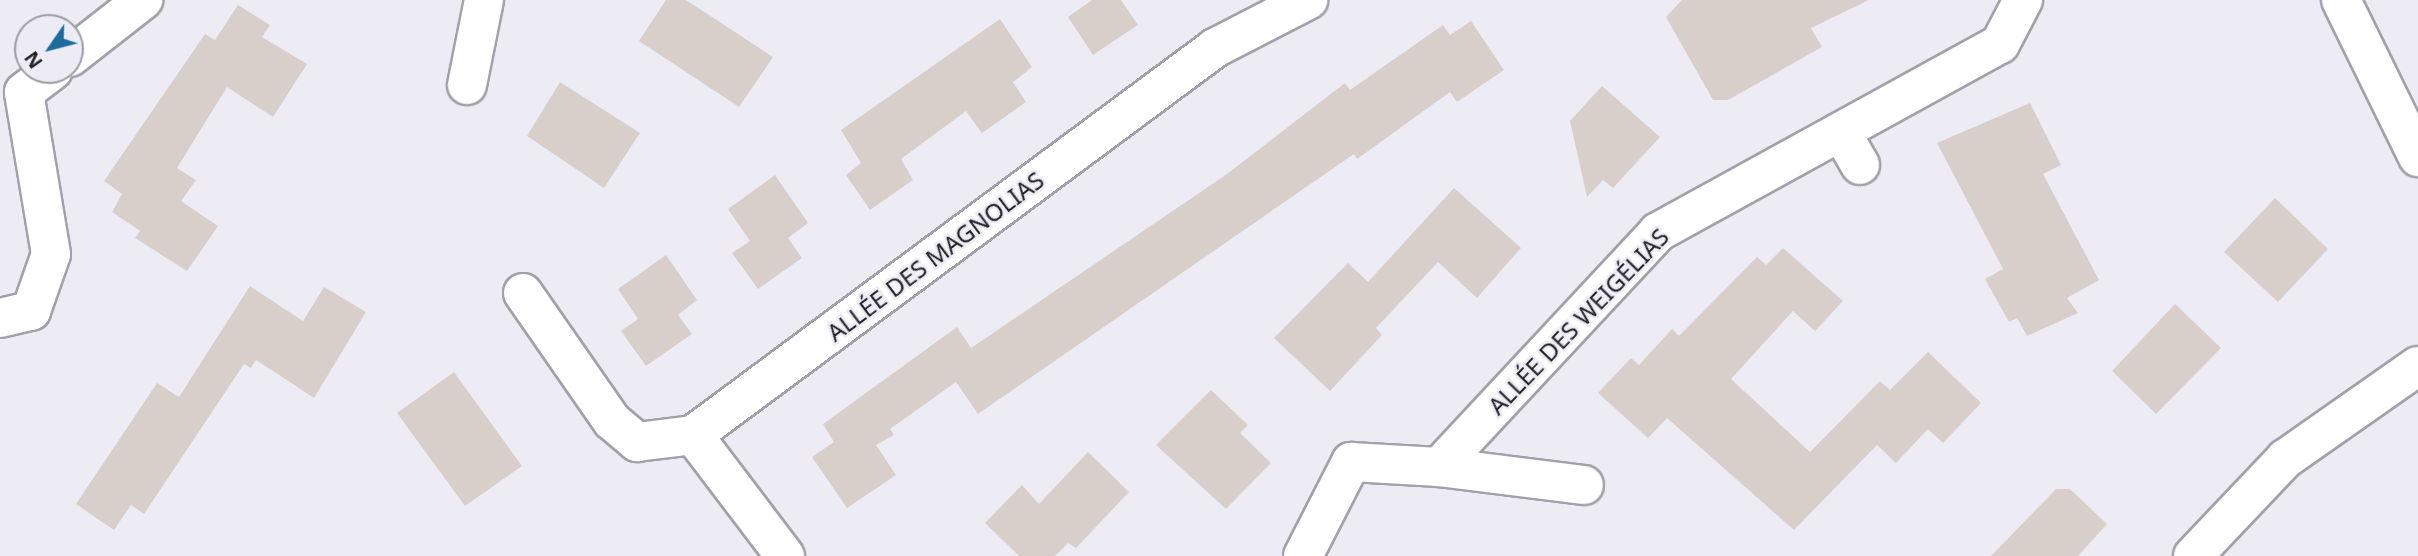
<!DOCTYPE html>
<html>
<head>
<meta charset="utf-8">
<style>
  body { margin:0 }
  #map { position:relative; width:2418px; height:556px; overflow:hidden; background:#edecf5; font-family:"Noto Sans",sans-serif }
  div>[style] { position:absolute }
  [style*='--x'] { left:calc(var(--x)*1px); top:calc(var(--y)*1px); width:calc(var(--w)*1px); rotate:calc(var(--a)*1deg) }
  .building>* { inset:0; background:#d8cfca }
  .roads { filter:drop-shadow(2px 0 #a1a1a9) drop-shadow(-2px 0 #a1a1a9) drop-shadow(0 2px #a1a1a9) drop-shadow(0 -2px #a1a1a9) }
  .minor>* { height:38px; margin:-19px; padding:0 19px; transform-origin:19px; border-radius:19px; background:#fff }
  span { translate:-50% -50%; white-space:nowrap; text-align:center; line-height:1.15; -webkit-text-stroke:5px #edecf5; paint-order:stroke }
  .street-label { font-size:24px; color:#232326 }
  .north { position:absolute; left:14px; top:14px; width:70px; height:70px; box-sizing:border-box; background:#edecf5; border:2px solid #9c9ca2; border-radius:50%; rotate:235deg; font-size:19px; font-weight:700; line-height:28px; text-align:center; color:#232326 }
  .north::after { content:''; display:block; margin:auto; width:24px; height:32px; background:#1d6a9d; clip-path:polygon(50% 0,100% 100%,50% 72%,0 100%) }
</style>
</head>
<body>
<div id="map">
  <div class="building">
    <div style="clip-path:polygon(666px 0,686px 0,773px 57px,739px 107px,639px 41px)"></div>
    <div style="clip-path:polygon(1092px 0,1121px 0,1138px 25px,1093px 55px,1068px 17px)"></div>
    <div style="clip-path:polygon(1682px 0,1869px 0,1811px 28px,1822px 47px,1728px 100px,1713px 100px,1666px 17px)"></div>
    <div style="clip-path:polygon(238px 5px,270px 25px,262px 37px,307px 64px,273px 117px,227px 87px,177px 168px,196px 180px,181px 201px,218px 226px,187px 271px,135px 238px,140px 231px,112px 212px,122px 194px,104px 181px,205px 34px,215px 40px)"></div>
    <div style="clip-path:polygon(1000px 19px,1032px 67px,1013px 82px,1026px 102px,982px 133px,966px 111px,901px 159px,913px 180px,870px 210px,846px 175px,861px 163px,841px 130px)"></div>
    <div style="clip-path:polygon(1471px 21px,1504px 70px,1457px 102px,1450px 92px,1357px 159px,1354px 154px,978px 414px,956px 382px,890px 429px,894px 435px,876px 445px,896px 475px,847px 508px,812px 457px,834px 442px,823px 424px,957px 327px,971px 348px,1227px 174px,1345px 83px,1350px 90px,1443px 25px,1450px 35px)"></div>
    <div style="clip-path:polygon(560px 82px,640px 133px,604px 188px,527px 136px)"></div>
    <div style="clip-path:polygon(1602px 86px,1660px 137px,1613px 188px,1603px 180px,1587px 197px,1570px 121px)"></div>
    <div style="clip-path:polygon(2030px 103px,2061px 165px,2043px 174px,2099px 280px,2067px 298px,2078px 313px,2027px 336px,2017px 318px,2009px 322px,1985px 279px,2003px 269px,1937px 143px)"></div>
    <div style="clip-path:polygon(775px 175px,808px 223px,788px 238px,802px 258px,758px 289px,732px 253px,750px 241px,728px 209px)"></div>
    <div style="clip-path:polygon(1454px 188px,1521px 248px,1477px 298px,1438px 262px,1376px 328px,1382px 335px,1330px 391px,1274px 338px,1348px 263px,1368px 282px)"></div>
    <div style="clip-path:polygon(2275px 198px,2328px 249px,2278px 302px,2224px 252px)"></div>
    <div style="clip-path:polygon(1783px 248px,1843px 301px,1815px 331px,1793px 311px,1731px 379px,1810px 452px,1880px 381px,1890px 390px,1928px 352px,1981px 403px,1943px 443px,1928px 429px,1896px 463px,1877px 445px,1794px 530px,1667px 418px,1648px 438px,1598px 393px,1631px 358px,1639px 365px,1672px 329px,1679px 336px,1757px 257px,1766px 265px)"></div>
    <div style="clip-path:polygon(666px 255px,697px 300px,678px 315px,692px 334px,646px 366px,621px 331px,638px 319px,618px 289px)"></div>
    <div style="clip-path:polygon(250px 286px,303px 321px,324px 287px,366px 312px,314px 398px,256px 360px,251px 368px,244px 364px,144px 514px,131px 505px,114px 530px,76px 504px,157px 383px,179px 397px)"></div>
    <div style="clip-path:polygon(2175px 304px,2221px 348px,2156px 414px,2112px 371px)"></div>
    <div style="clip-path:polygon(454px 372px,522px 466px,465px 506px,397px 413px)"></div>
    <div style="clip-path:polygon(1211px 390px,1248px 425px,1240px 433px,1271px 463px,1226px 509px,1156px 445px)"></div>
    <div style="clip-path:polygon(1088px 452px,1129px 492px,1076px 548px,1068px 543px,1055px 556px,1019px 556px,985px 523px,1022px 485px,1039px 504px)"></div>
    <div style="clip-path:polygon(2056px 489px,2070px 489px,2107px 524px,2078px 556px,1991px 556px)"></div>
  </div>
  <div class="roads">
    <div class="minor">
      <div style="--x:2341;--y:0;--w:175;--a:63.9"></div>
      <div style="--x:70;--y:57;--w:93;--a:-38"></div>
      <div style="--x:467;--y:85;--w:87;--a:-78.7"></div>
      <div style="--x:1841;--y:132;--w:38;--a:60"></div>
      <div style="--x:523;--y:293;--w:156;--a:55.2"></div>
      <div style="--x:612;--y:421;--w:33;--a:40"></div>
      <div style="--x:637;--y:442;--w:56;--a:-7.1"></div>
      <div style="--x:0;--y:318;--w:32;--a:-13"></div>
      <div style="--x:31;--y:311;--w:60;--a:-70.7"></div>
      <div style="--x:51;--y:254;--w:164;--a:-99.5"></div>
      <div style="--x:24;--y:92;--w:36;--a:-37"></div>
      <div style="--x:1439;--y:467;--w:146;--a:7.1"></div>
      <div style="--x:785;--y:556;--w:152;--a:-127.2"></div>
      <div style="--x:693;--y:435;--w:650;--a:-36.55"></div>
      <div style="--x:1215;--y:48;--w:105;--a:-27.3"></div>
      <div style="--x:1303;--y:556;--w:106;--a:-62.9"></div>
      <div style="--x:1351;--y:462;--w:88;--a:3.3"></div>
      <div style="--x:1439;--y:467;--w:321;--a:-47"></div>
      <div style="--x:1658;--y:232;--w:390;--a:-28.8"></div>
      <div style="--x:2000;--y:44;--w:50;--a:-62.4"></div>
      <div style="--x:2193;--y:556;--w:134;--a:-46.5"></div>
      <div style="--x:2285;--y:459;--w:162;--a:-35"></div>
    </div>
  </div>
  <div class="street-label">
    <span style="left:935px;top:256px;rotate:-37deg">ALLÉE DES MAGNOLIAS</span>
    <span style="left:1578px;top:321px;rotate:-46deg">ALLÉE DES WEIGÉLIAS</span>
  </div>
  <div class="north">N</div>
</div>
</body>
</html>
